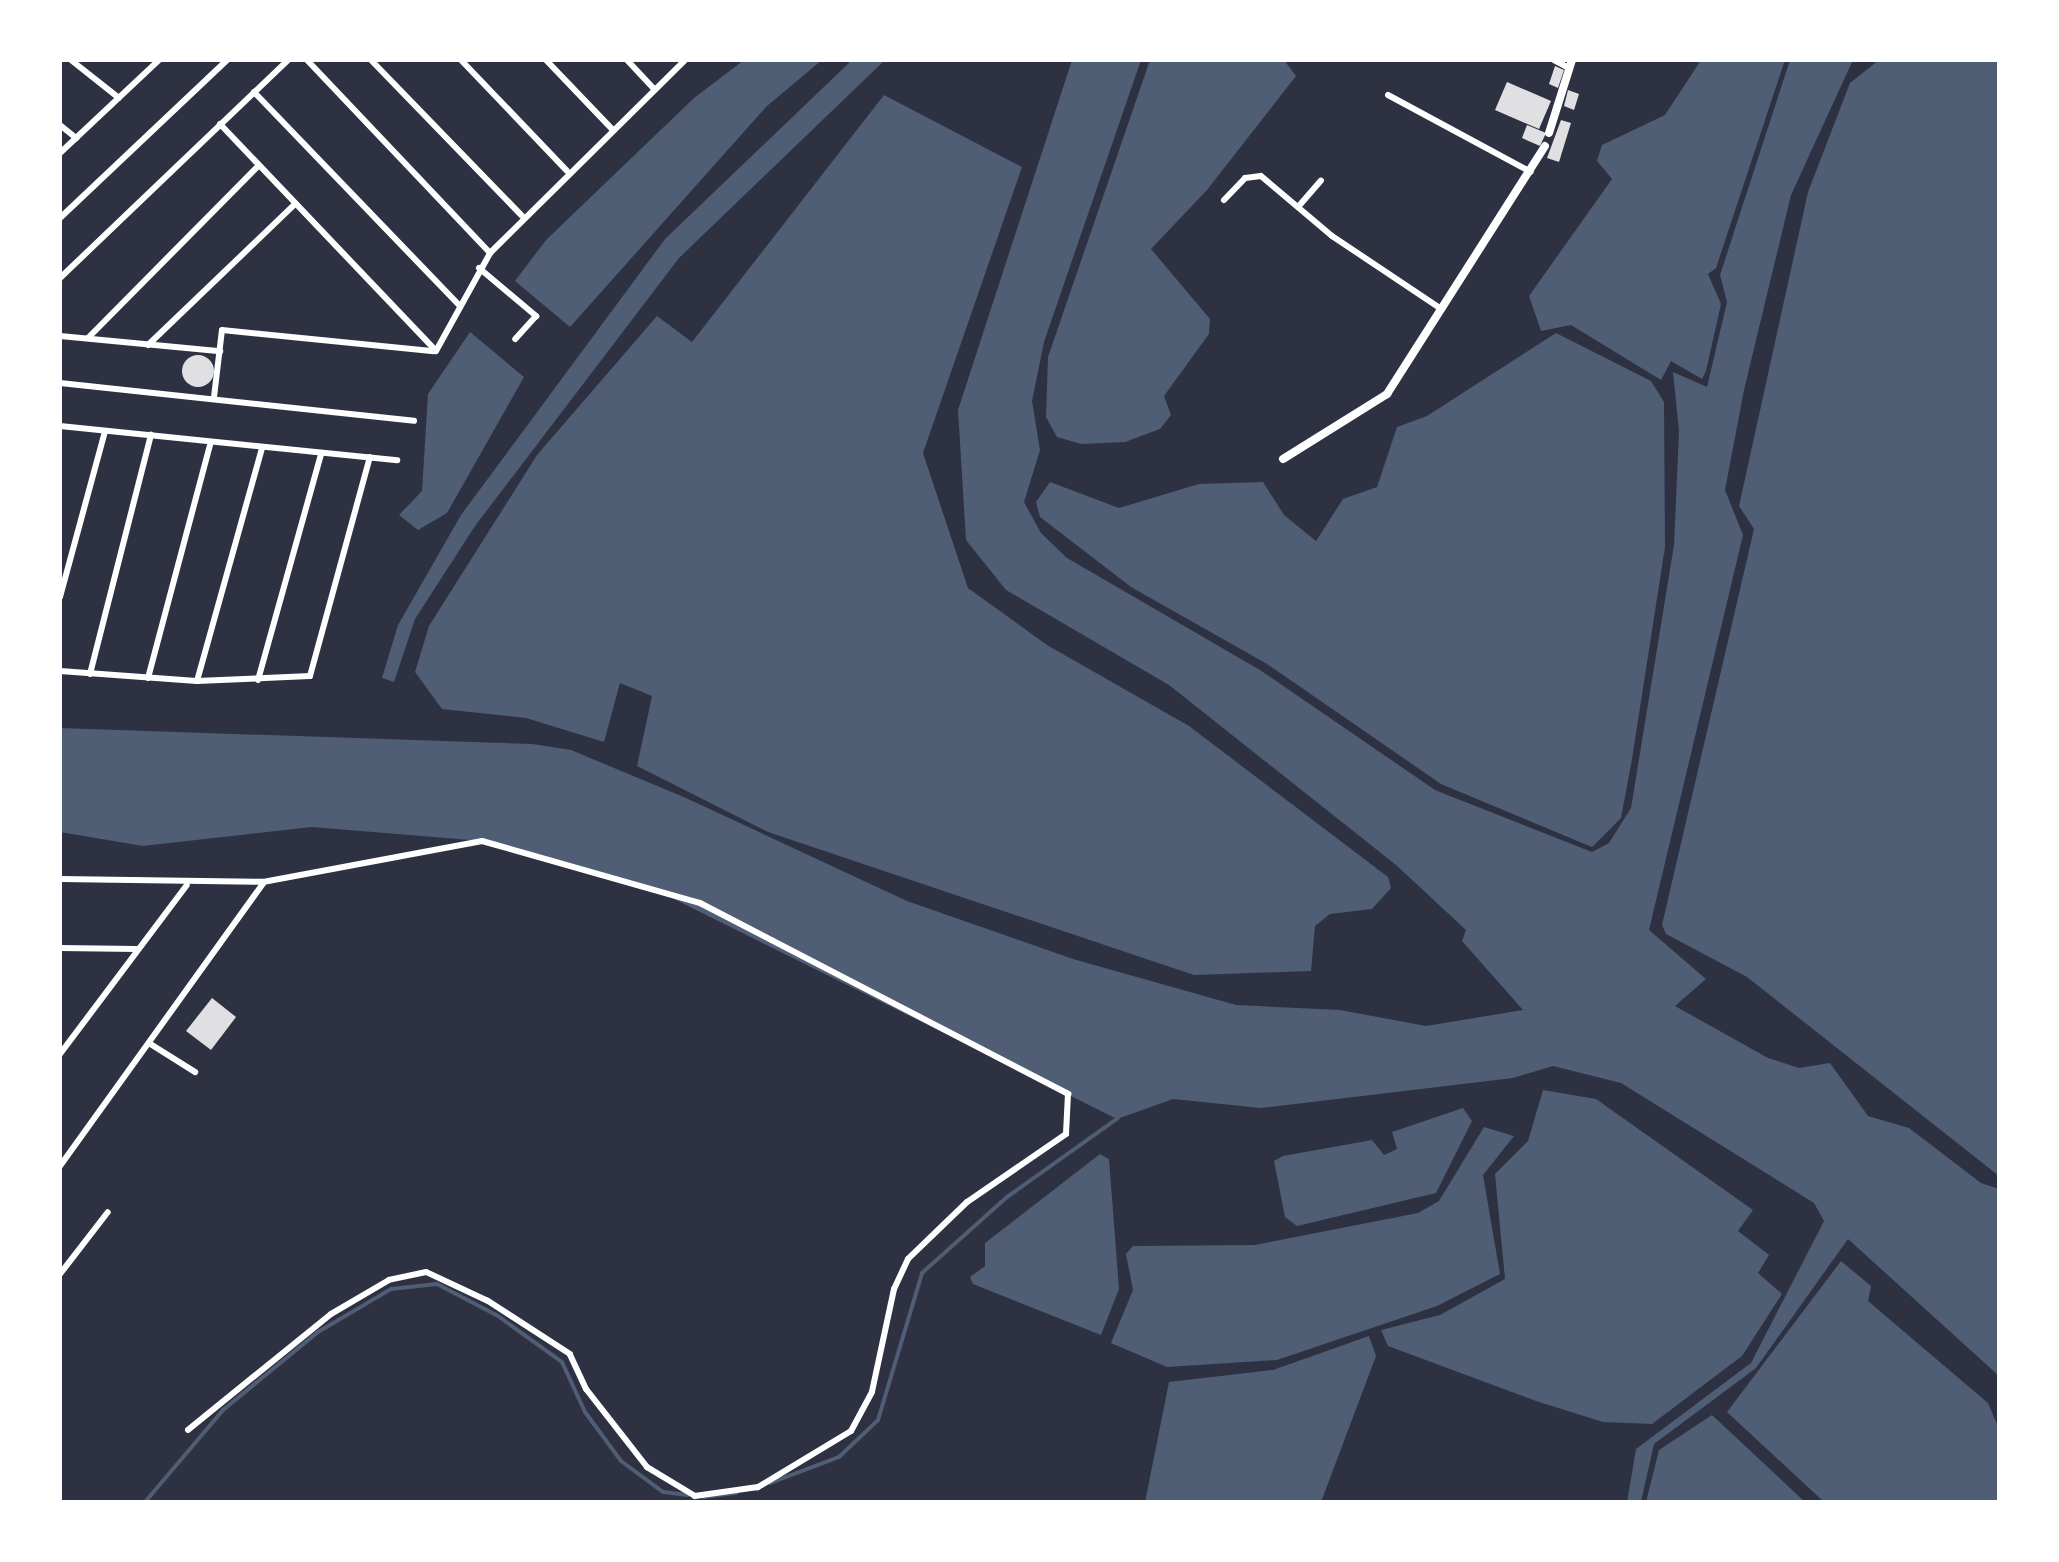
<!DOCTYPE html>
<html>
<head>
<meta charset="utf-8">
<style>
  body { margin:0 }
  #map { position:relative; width:2059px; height:1562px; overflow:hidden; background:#2d3142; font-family:"DejaVu Sans",sans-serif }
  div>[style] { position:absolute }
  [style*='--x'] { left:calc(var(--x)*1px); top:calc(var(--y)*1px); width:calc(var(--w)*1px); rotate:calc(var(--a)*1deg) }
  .water>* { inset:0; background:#4f5d75 }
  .stream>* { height:4px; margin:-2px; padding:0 2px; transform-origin:2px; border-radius:2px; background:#4f5d75 }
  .building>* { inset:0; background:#e0e0e3 }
  .round { border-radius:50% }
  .minor>* { height:6px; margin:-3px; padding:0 3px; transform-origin:3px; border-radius:3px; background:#fff }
  .tertiary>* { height:8px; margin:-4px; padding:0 4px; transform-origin:4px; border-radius:4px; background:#fff }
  span { translate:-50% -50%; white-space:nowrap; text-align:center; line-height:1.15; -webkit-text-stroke:10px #fff; paint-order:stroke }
  .frame { position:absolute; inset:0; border:62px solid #fff; pointer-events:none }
</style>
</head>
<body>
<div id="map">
  <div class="water">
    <div style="clip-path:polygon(744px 60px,822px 60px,767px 106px,570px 327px,515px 281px,546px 240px,694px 98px)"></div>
    <div style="clip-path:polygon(852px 60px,885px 60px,679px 258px,475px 526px,415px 619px,394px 682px,382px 678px,398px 625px,461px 515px,665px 239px)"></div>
    <div style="clip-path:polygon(1072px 60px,1141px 60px,1044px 342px,1032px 401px,1040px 450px,1024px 502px,1041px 533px,1067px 558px,1260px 670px,1435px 790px,1592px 852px,1609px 843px,1631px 808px,1674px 545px,1679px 431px,1673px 372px,1707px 387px,1727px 302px,1720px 275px,1790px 60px,1853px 60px,1791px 195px,1744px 390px,1725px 490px,1743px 535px,1649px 930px,1706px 979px,1675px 1006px,1768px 1058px,1799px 1068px,1830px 1063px,1868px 1116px,1909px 1128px,1981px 1183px,1999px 1189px,1999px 1376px,1848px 1239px,1756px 1368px,1654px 1444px,1641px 1502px,1627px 1502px,1636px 1449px,1751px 1363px,1824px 1221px,1814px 1203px,1621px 1083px,1553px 1066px,1513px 1078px,1261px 1108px,1173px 1099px,1117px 1119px,650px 887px,482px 841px,312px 827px,143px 846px,60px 832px,60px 728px,532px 744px,571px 750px,686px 798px,907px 901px,1073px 959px,1236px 1005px,1340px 1010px,1426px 1026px,1523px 1010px,1462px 941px,1466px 930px,1396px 865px,1169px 685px,1006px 590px,966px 540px,958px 410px)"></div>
    <div style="clip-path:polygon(1150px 60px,1284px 60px,1296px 76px,1207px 190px,1151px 249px,1210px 319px,1209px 334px,1164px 396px,1171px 415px,1160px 429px,1125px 442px,1081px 444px,1057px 437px,1046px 417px,1048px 357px)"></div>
    <div style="clip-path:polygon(1701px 60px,1785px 60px,1716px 268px,1708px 274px,1721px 304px,1706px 371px,1702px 379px,1671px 361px,1661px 380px,1571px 325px,1541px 331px,1529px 296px,1612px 179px,1597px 161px,1602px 145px,1665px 115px)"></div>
    <div style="clip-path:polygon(1879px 60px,1999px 60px,1999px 1176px,1747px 977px,1666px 934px,1662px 925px,1754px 529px,1739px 506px,1808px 192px,1850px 83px)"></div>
    <div style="clip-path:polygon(884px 95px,1022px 167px,923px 453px,968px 588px,1047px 645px,1189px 726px,1388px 877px,1391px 888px,1372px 909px,1330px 914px,1315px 926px,1311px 971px,1194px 975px,768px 832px,637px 766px,652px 696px,620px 683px,604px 742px,526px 718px,442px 709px,415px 672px,429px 626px,537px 455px,657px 316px,692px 342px)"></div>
    <div style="clip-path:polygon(470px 332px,524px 377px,447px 513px,418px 530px,399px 515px,422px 491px,428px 394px)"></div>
    <div style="clip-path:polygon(1556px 333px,1651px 381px,1664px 402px,1665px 547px,1632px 759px,1621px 818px,1592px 847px,1441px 784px,1267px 664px,1131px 587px,1040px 517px,1036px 502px,1050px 482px,1119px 508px,1199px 484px,1263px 482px,1284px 515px,1316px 541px,1343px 499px,1377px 487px,1397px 427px,1427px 416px)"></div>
    <div style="clip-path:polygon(1543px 1090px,1596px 1099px,1753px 1210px,1738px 1231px,1769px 1255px,1758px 1273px,1782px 1294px,1742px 1356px,1652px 1424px,1603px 1422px,1539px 1402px,1388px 1346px,1381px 1330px,1440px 1315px,1505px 1279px,1495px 1174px,1528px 1141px)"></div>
    <div style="clip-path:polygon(1463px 1108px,1472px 1121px,1436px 1193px,1297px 1226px,1285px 1217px,1274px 1161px,1283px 1156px,1372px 1140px,1384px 1155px,1397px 1149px,1392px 1132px)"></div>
    <div style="clip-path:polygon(1484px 1127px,1514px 1136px,1483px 1175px,1500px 1274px,1437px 1306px,1277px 1360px,1167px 1367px,1111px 1343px,1133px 1290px,1126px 1254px,1133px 1246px,1255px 1245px,1418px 1213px,1439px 1201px)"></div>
    <div style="clip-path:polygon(1100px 1154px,1109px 1159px,1119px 1289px,1101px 1335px,973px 1284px,970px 1277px,985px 1266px,985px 1243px)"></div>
    <div style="clip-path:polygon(1841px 1261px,1871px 1286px,1868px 1301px,1988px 1403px,1999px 1429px,1999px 1502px,1824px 1502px,1727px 1412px)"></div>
    <div style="clip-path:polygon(1369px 1336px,1376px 1356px,1321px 1502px,1145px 1502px,1169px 1382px,1273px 1370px)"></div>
    <div style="clip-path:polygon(1712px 1415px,1805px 1502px,1646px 1502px,1659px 1450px)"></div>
  </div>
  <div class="stream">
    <div style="--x:770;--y:1483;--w:74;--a:-20.6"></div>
    <div style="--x:839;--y:1457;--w:54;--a:-43.5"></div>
    <div style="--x:878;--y:1420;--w:153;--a:-73.3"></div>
    <div style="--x:922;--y:1273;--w:114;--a:-41.8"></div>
    <div style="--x:1007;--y:1197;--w:136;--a:-35.4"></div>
    <div style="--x:703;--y:1497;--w:34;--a:-7"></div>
    <div style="--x:145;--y:1502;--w:121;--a:-49.7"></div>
    <div style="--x:223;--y:1410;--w:123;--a:-39.4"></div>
    <div style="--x:318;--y:1332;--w:85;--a:-30.5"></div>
    <div style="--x:391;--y:1289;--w:46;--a:-6.2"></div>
    <div style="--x:437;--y:1284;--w:69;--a:27.7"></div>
    <div style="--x:498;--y:1316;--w:79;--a:35.7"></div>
    <div style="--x:562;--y:1362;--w:55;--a:65.3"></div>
    <div style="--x:585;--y:1412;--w:61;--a:53.7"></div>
    <div style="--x:621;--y:1461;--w:52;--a:36.4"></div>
    <div style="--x:663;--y:1492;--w:25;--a:7"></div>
  </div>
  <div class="building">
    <div style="clip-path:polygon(1555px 66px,1564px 70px,1558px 88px,1549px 84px)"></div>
    <div style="clip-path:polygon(1507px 82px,1551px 101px,1539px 129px,1495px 110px)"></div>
    <div style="clip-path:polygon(1568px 90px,1579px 94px,1574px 110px,1564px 106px)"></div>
    <div style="clip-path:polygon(1561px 120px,1571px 123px,1559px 162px,1547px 158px)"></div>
    <div style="clip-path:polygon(1527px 125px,1546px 133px,1540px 146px,1522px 138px)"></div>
    <div class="round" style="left:182px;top:355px;width:32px;height:32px"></div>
    <div style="clip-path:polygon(212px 998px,236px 1017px,211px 1050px,186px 1031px)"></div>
  </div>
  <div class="minor">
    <div style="--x:71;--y:60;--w:61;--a:38.4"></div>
    <div style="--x:307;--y:60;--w:266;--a:46.5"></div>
    <div style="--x:371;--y:60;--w:217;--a:45.9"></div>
    <div style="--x:461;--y:60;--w:153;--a:46.3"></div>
    <div style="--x:546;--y:60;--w:95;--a:46.3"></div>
    <div style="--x:627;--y:60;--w:38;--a:47"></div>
    <div style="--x:1554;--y:60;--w:17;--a:28"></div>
    <div style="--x:254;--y:92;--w:296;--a:46.1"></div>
    <div style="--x:1388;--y:95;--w:162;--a:28.3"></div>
    <div style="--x:220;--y:124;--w:313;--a:46.4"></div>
    <div style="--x:60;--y:125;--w:21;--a:39"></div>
    <div style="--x:60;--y:153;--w:136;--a:-43.2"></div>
    <div style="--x:1224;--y:200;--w:30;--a:-46"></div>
    <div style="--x:1245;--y:178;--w:16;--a:-7"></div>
    <div style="--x:1261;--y:176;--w:93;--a:40.2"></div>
    <div style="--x:1332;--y:236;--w:130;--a:33.7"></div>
    <div style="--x:1298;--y:207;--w:35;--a:-49"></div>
    <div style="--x:60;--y:218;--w:230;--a:-43.4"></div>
    <div style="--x:479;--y:268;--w:75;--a:40.1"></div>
    <div style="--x:536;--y:316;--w:31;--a:132"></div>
    <div style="--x:60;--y:278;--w:315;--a:-43.7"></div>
    <div style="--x:60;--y:336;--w:161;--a:5.4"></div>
    <div style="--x:88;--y:338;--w:240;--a:-45.3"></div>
    <div style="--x:148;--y:345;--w:202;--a:-43.8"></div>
    <div style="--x:436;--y:351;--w:112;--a:-61.1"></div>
    <div style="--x:490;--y:253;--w:274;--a:-44.7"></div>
    <div style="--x:60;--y:383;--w:356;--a:6.1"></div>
    <div style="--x:214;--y:397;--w:67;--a:-83.2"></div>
    <div style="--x:222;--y:330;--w:213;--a:5.7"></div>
    <div style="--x:60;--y:426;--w:339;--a:5.8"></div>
    <div style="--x:60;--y:597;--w:172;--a:-74.8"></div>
    <div style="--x:60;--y:671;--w:137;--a:4.2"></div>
    <div style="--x:197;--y:681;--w:113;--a:-2.5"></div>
    <div style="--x:310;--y:676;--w:227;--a:-74.7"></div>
    <div style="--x:90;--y:674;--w:247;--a:-75.7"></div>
    <div style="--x:148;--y:678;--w:244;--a:-75.1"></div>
    <div style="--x:258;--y:680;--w:235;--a:-74.4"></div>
    <div style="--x:197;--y:681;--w:242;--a:-74.4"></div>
    <div style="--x:60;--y:879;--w:203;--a:0.8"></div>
    <div style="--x:263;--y:882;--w:223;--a:-10.6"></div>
    <div style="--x:482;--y:841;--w:227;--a:15.9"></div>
    <div style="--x:700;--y:903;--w:415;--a:27.4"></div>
    <div style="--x:1068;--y:1094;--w:40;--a:92.9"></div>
    <div style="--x:1066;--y:1134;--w:120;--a:145.5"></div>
    <div style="--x:967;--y:1202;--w:82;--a:136"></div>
    <div style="--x:908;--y:1259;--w:33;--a:115"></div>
    <div style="--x:894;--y:1289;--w:105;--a:102.1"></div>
    <div style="--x:872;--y:1392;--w:44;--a:118.3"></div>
    <div style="--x:851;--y:1431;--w:109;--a:148.9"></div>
    <div style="--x:758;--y:1487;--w:64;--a:171.9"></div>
    <div style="--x:695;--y:1496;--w:56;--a:-148.9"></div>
    <div style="--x:647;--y:1467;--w:99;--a:-128"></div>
    <div style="--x:586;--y:1389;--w:38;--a:-115"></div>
    <div style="--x:570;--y:1354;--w:98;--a:-147.1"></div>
    <div style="--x:488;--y:1301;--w:68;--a:-154.9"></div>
    <div style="--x:426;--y:1272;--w:38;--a:168"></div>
    <div style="--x:389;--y:1280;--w:67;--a:149.6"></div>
    <div style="--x:331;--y:1314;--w:184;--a:141"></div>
    <div style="--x:60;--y:948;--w:76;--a:0.8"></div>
    <div style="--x:152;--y:1045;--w:51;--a:32.1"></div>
    <div style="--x:60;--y:1054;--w:211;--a:-53.1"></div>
    <div style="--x:60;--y:1166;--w:348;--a:-54.3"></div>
    <div style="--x:60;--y:1274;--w:78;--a:-52.3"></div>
  </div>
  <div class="tertiary">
    <div style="--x:1549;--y:133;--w:77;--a:-72.5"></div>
    <div style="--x:1283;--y:459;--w:123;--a:-32"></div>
    <div style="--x:1387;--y:394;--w:294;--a:-57.5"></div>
  </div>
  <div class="frame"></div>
</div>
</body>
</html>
